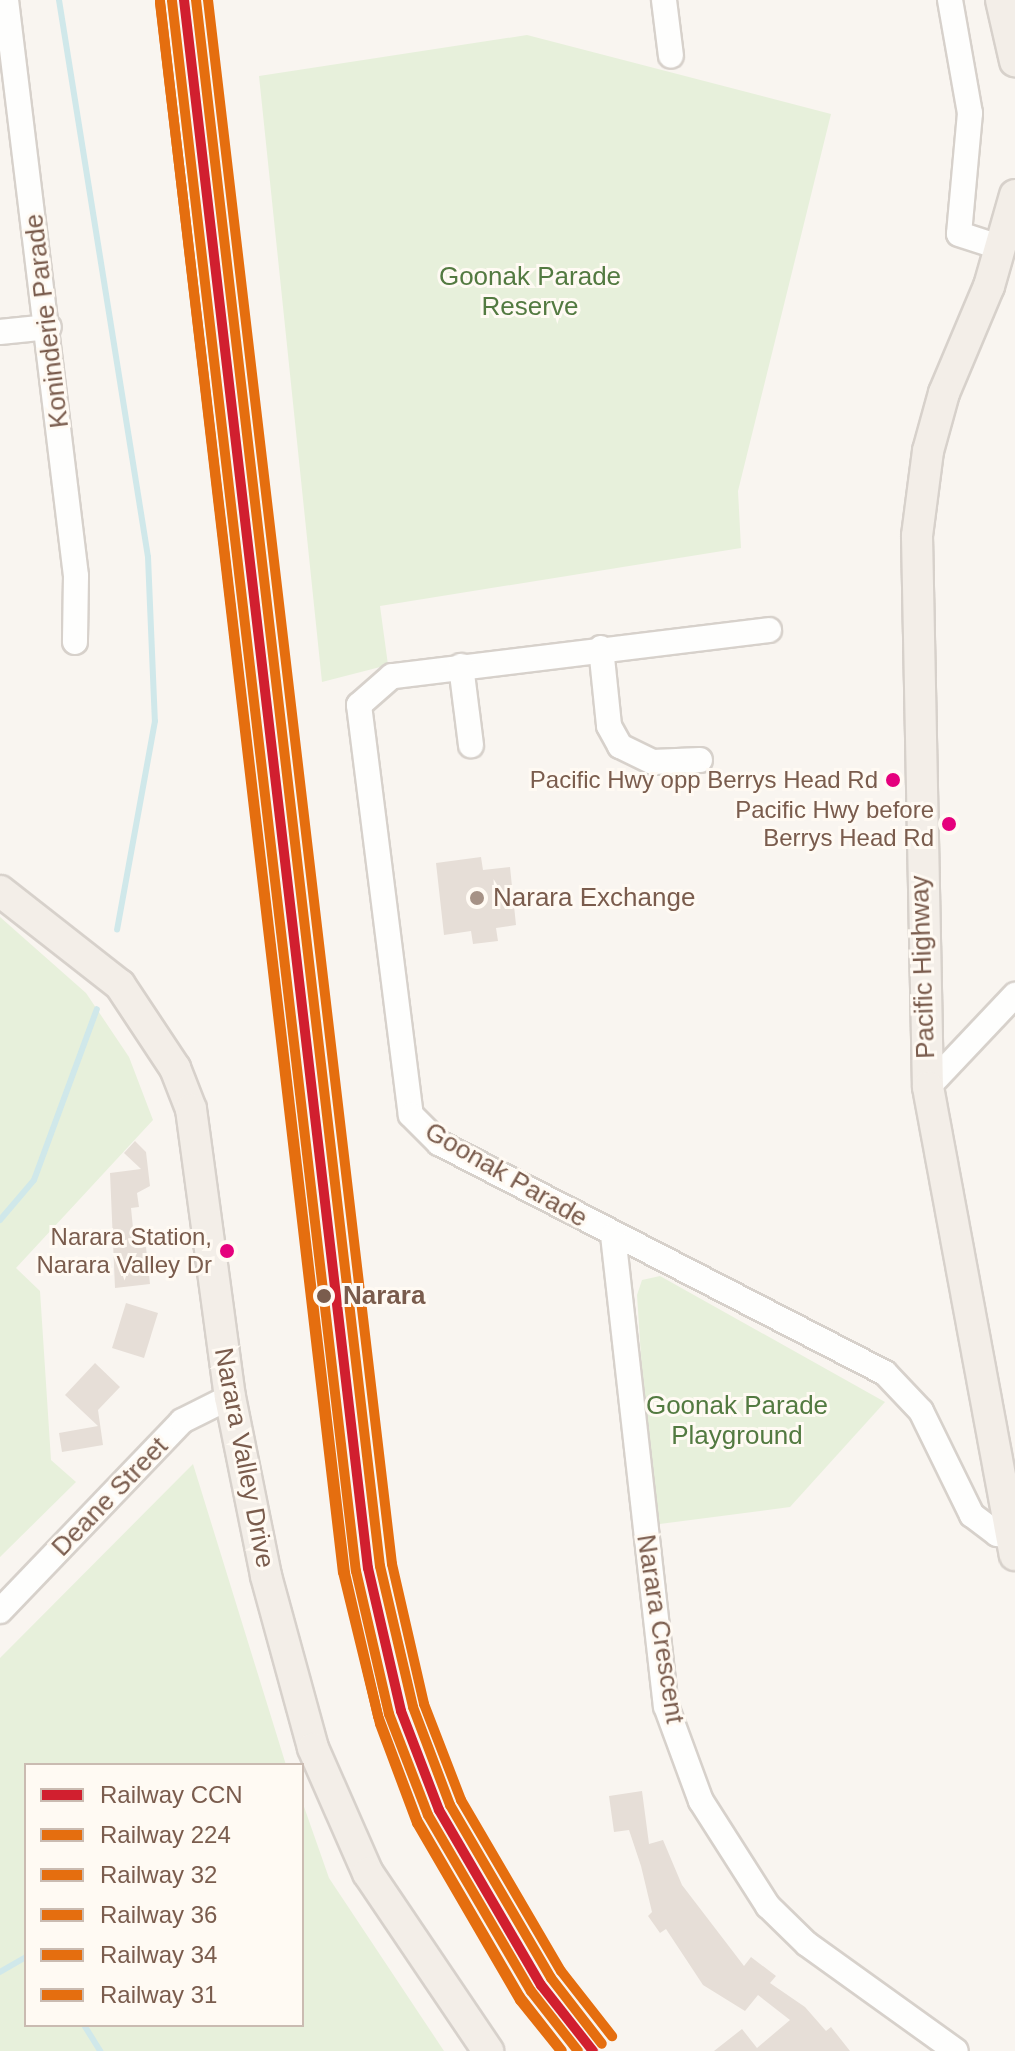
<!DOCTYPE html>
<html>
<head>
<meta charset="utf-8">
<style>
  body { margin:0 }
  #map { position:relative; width:1015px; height:2051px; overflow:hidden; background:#f9f5f0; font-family:Helvetica,sans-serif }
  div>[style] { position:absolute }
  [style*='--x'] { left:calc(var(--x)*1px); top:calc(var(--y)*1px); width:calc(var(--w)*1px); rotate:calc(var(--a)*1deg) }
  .green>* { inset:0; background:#e7f0db }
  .stream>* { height:6px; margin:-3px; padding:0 3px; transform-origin:3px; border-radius:3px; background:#d0e8ea }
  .building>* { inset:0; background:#e6ded7 }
  .roads { filter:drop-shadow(2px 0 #d7d1cb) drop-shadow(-2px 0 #d7d1cb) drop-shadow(0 2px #d7d1cb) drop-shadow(0 -2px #d7d1cb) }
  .minor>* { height:24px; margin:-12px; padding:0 12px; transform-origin:12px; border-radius:12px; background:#fefefd }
  .major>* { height:30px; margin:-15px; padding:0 15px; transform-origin:15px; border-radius:15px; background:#f3eee8 }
  .rail-1>* { height:10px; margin:-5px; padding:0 5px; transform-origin:5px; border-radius:5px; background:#d11f2f }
  .rail-2>* { height:10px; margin:-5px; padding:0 5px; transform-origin:5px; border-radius:5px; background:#e56e0f }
  .rail-3>* { height:10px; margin:-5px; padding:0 5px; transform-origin:5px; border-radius:5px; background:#e56e0f }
  .rail-4>* { height:10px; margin:-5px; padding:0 5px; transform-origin:5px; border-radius:5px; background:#e56e0f }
  .rail-5>* { height:10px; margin:-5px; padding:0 5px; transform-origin:5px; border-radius:5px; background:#e56e0f }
  .rail-6>* { height:10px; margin:-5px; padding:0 5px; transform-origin:5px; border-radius:5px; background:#e56e0f }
  .dots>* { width:22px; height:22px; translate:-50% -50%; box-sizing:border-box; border:4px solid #fffaf3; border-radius:50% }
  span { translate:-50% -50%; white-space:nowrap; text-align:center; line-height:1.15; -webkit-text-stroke:6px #fffaf3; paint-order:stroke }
  .bus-label { font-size:24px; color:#7a5c4d }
  .right { translate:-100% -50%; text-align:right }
  .park-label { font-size:26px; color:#537a41 }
  .street-label { font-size:26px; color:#7a5c4d }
  .poi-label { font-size:26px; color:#7a5c4d }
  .left { translate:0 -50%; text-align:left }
  .stop-label { font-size:26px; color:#7a5c4d; font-weight:700 }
  .legend { position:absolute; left:24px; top:1763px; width:280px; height:264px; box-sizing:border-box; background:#fffaf3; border:2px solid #cabbb1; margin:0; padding:10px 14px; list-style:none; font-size:24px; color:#7a5c4d }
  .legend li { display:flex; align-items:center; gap:16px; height:40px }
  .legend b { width:40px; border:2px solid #cabbb1 }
</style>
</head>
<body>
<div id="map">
  <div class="green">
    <div style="clip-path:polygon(527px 35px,831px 114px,738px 491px,741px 548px,380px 606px,388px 665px,322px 682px,259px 76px)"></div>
    <div style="clip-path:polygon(0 917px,86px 993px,129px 1057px,153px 1120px,16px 1268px,40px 1291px,51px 1460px,76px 1482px,0 1557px)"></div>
    <div style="clip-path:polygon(660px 1276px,885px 1402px,790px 1507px,652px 1525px,637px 1295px,642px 1280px)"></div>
    <div style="clip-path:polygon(193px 1464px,286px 1765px,26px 1765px,26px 2025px,302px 2025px,302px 1801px,329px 1878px,444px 2051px,0 2051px,0 1658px)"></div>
  </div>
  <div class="stream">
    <div style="--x:59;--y:0;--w:564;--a:80.92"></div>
    <div style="--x:148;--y:557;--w:164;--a:87.6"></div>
    <div style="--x:155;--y:721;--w:212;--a:100.3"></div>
    <div style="--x:0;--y:1220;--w:52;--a:-49.6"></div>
    <div style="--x:34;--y:1180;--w:182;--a:-69.8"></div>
    <div style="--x:0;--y:1972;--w:30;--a:-30"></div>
    <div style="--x:84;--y:2025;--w:31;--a:58"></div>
  </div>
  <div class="building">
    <div style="clip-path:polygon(481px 857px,483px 870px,510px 867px,516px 925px,496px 928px,498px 941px,473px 944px,471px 931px,444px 935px,436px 863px)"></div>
    <div style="clip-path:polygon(135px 1141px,146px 1152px,150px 1186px,137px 1193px,139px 1207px,131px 1208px,135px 1248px,146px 1247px,150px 1284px,115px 1288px,110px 1173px,141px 1169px,124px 1153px)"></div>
    <div style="clip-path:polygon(126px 1303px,158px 1313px,144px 1358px,112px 1348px)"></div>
    <div style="clip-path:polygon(95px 1363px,120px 1387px,98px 1410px,103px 1445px,62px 1452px,59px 1433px,98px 1426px,65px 1395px)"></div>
    <div style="clip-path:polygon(642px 1791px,649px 1844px,663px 1840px,682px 1885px,744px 1966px,751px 1957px,776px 1976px,770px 1983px,805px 2007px,826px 2031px,831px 2027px,850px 2051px,714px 2051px,742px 2029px,757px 2048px,790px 2020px,758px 1995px,745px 2011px,703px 1985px,666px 1929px,660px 1933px,648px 1916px,652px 1912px,641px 1866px,629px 1830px,614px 1832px,609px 1796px)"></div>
  </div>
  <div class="roads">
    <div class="minor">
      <div style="--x:6;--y:0;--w:580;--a:83.07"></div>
      <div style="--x:76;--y:576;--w:66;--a:90.9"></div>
      <div style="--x:664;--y:0;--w:56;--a:82.9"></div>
      <div style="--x:950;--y:0;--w:115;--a:80"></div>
      <div style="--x:970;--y:113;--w:121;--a:95.2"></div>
      <div style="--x:959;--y:234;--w:45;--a:18"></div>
      <div style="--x:0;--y:332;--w:49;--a:-5.8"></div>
      <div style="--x:769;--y:630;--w:380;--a:173"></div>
      <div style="--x:392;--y:676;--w:44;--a:138.7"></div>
      <div style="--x:359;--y:705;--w:413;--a:82.8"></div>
      <div style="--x:411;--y:1115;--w:40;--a:45"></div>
      <div style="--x:439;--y:1143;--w:502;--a:27.28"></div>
      <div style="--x:885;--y:1373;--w:52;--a:46.5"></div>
      <div style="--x:921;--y:1411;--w:116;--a:63.9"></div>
      <div style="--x:972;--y:1515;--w:31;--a:37"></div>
      <div style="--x:997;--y:1534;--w:18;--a:6"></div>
      <div style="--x:601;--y:648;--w:78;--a:84.1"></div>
      <div style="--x:609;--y:726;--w:23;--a:61"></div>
      <div style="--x:620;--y:746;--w:37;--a:26"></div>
      <div style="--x:653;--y:762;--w:47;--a:-2.4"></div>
      <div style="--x:461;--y:666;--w:80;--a:82.8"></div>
      <div style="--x:928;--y:1087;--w:127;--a:-46.6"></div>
      <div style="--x:613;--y:1235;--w:474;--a:83.6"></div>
      <div style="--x:666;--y:1706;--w:101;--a:69.8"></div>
      <div style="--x:701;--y:1801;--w:125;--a:57.5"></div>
      <div style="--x:768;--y:1906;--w:54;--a:44.3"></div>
      <div style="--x:807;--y:1944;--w:183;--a:35.7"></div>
      <div style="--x:0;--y:1611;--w:263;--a:-46.2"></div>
      <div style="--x:182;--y:1421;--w:54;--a:-26.6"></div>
    </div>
    <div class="major">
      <div style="--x:1001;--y:0;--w:63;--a:77.1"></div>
      <div style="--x:1015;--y:195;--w:95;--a:105.9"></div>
      <div style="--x:989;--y:286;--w:116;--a:112.8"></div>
      <div style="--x:944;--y:393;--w:60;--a:105.4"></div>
      <div style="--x:928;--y:451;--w:86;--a:97.4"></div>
      <div style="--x:917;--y:536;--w:551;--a:88.86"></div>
      <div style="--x:928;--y:1087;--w:476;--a:79.5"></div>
      <div style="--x:0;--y:891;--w:152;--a:38.1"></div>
      <div style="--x:120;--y:985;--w:100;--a:56.5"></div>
      <div style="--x:175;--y:1068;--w:44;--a:68.7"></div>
      <div style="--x:191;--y:1109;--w:291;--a:82.3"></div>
      <div style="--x:230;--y:1397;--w:183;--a:78.6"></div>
      <div style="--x:266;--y:1576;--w:178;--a:74.7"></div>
      <div style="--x:313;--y:1748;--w:137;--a:66.3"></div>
      <div style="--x:368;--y:1873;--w:215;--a:56"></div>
    </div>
  </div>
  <div class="rail-1">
    <div style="--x:184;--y:0;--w:1579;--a:83.31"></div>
    <div style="--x:368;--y:1568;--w:147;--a:77"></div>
    <div style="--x:401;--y:1711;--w:106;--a:69"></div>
    <div style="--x:439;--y:1810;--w:203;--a:59.8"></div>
    <div style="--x:541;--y:1985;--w:84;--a:51.8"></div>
  </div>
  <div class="rail-2">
    <div style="--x:172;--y:1;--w:1581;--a:83.32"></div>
    <div style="--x:356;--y:1571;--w:147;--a:77"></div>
    <div style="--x:389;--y:1714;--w:108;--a:68.9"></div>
    <div style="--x:428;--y:1815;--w:204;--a:59.7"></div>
    <div style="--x:531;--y:1991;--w:76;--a:51.9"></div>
  </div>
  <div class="rail-3">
    <div style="--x:196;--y:0;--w:1577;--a:83.3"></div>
    <div style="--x:380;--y:1566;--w:145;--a:76.8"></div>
    <div style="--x:413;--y:1707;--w:105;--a:69.3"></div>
    <div style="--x:450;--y:1805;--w:200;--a:59.7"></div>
    <div style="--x:551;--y:1978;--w:83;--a:52.3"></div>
  </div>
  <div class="rail-4">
    <div style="--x:160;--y:3;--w:1581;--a:83.28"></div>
    <div style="--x:345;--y:1573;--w:147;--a:77"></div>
    <div style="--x:378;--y:1716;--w:111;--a:69.4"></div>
    <div style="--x:417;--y:1820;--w:205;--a:59.8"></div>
    <div style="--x:520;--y:1997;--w:68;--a:52.1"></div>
  </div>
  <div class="rail-5">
    <div style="--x:208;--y:0;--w:1575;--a:83.29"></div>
    <div style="--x:392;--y:1564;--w:144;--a:77.1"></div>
    <div style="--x:424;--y:1704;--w:103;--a:68.9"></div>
    <div style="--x:461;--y:1800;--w:198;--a:59.7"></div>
    <div style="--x:561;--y:1971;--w:83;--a:51.9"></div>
  </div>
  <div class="rail-6">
    <div style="--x:160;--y:1;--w:1582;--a:83.36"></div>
    <div style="--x:343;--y:1572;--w:156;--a:76.3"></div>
    <div style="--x:380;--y:1724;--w:106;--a:69.5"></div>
    <div style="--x:417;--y:1823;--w:205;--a:59.8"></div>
    <div style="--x:520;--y:2000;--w:65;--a:51.2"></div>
  </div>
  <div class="dots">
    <div style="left:893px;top:780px;background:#e5007d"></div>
    <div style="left:949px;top:824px;background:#e5007d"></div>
    <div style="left:477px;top:898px;background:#a69286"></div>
    <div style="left:227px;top:1251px;background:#e5007d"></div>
    <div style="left:324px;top:1296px;background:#7a5c4d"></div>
  </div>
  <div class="bus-label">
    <span class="right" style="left:878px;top:780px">Pacific Hwy opp Berrys Head Rd</span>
    <span class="right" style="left:934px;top:824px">Pacific Hwy before<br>Berrys Head Rd</span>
    <span class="right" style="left:212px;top:1251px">Narara Station,<br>Narara Valley Dr</span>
  </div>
  <div class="park-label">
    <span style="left:530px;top:292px">Goonak Parade<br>Reserve</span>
    <span style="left:737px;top:1421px">Goonak Parade<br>Playground</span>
  </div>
  <div class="street-label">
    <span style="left:47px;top:321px;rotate:-97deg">Koninderie Parade</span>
    <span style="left:923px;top:967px;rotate:-92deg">Pacific Highway</span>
    <span style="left:506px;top:1175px;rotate:30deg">Goonak Parade</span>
    <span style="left:244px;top:1458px;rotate:79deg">Narara Valley Drive</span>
    <span style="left:110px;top:1497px;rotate:-46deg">Deane Street</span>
    <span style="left:660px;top:1629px;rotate:81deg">Narara Crescent</span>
  </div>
  <div class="poi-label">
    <span class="left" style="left:493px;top:898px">Narara Exchange</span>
  </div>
  <div class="stop-label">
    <span class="left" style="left:343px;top:1296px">Narara</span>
  </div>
  <ul class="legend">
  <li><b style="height:10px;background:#d11f2f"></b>Railway CCN</li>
  <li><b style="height:10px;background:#e56e0f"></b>Railway 224</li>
  <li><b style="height:10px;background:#e56e0f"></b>Railway 32</li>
  <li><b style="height:10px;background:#e56e0f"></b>Railway 36</li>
  <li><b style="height:10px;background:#e56e0f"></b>Railway 34</li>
  <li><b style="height:10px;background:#e56e0f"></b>Railway 31</li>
  </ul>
</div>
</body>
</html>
